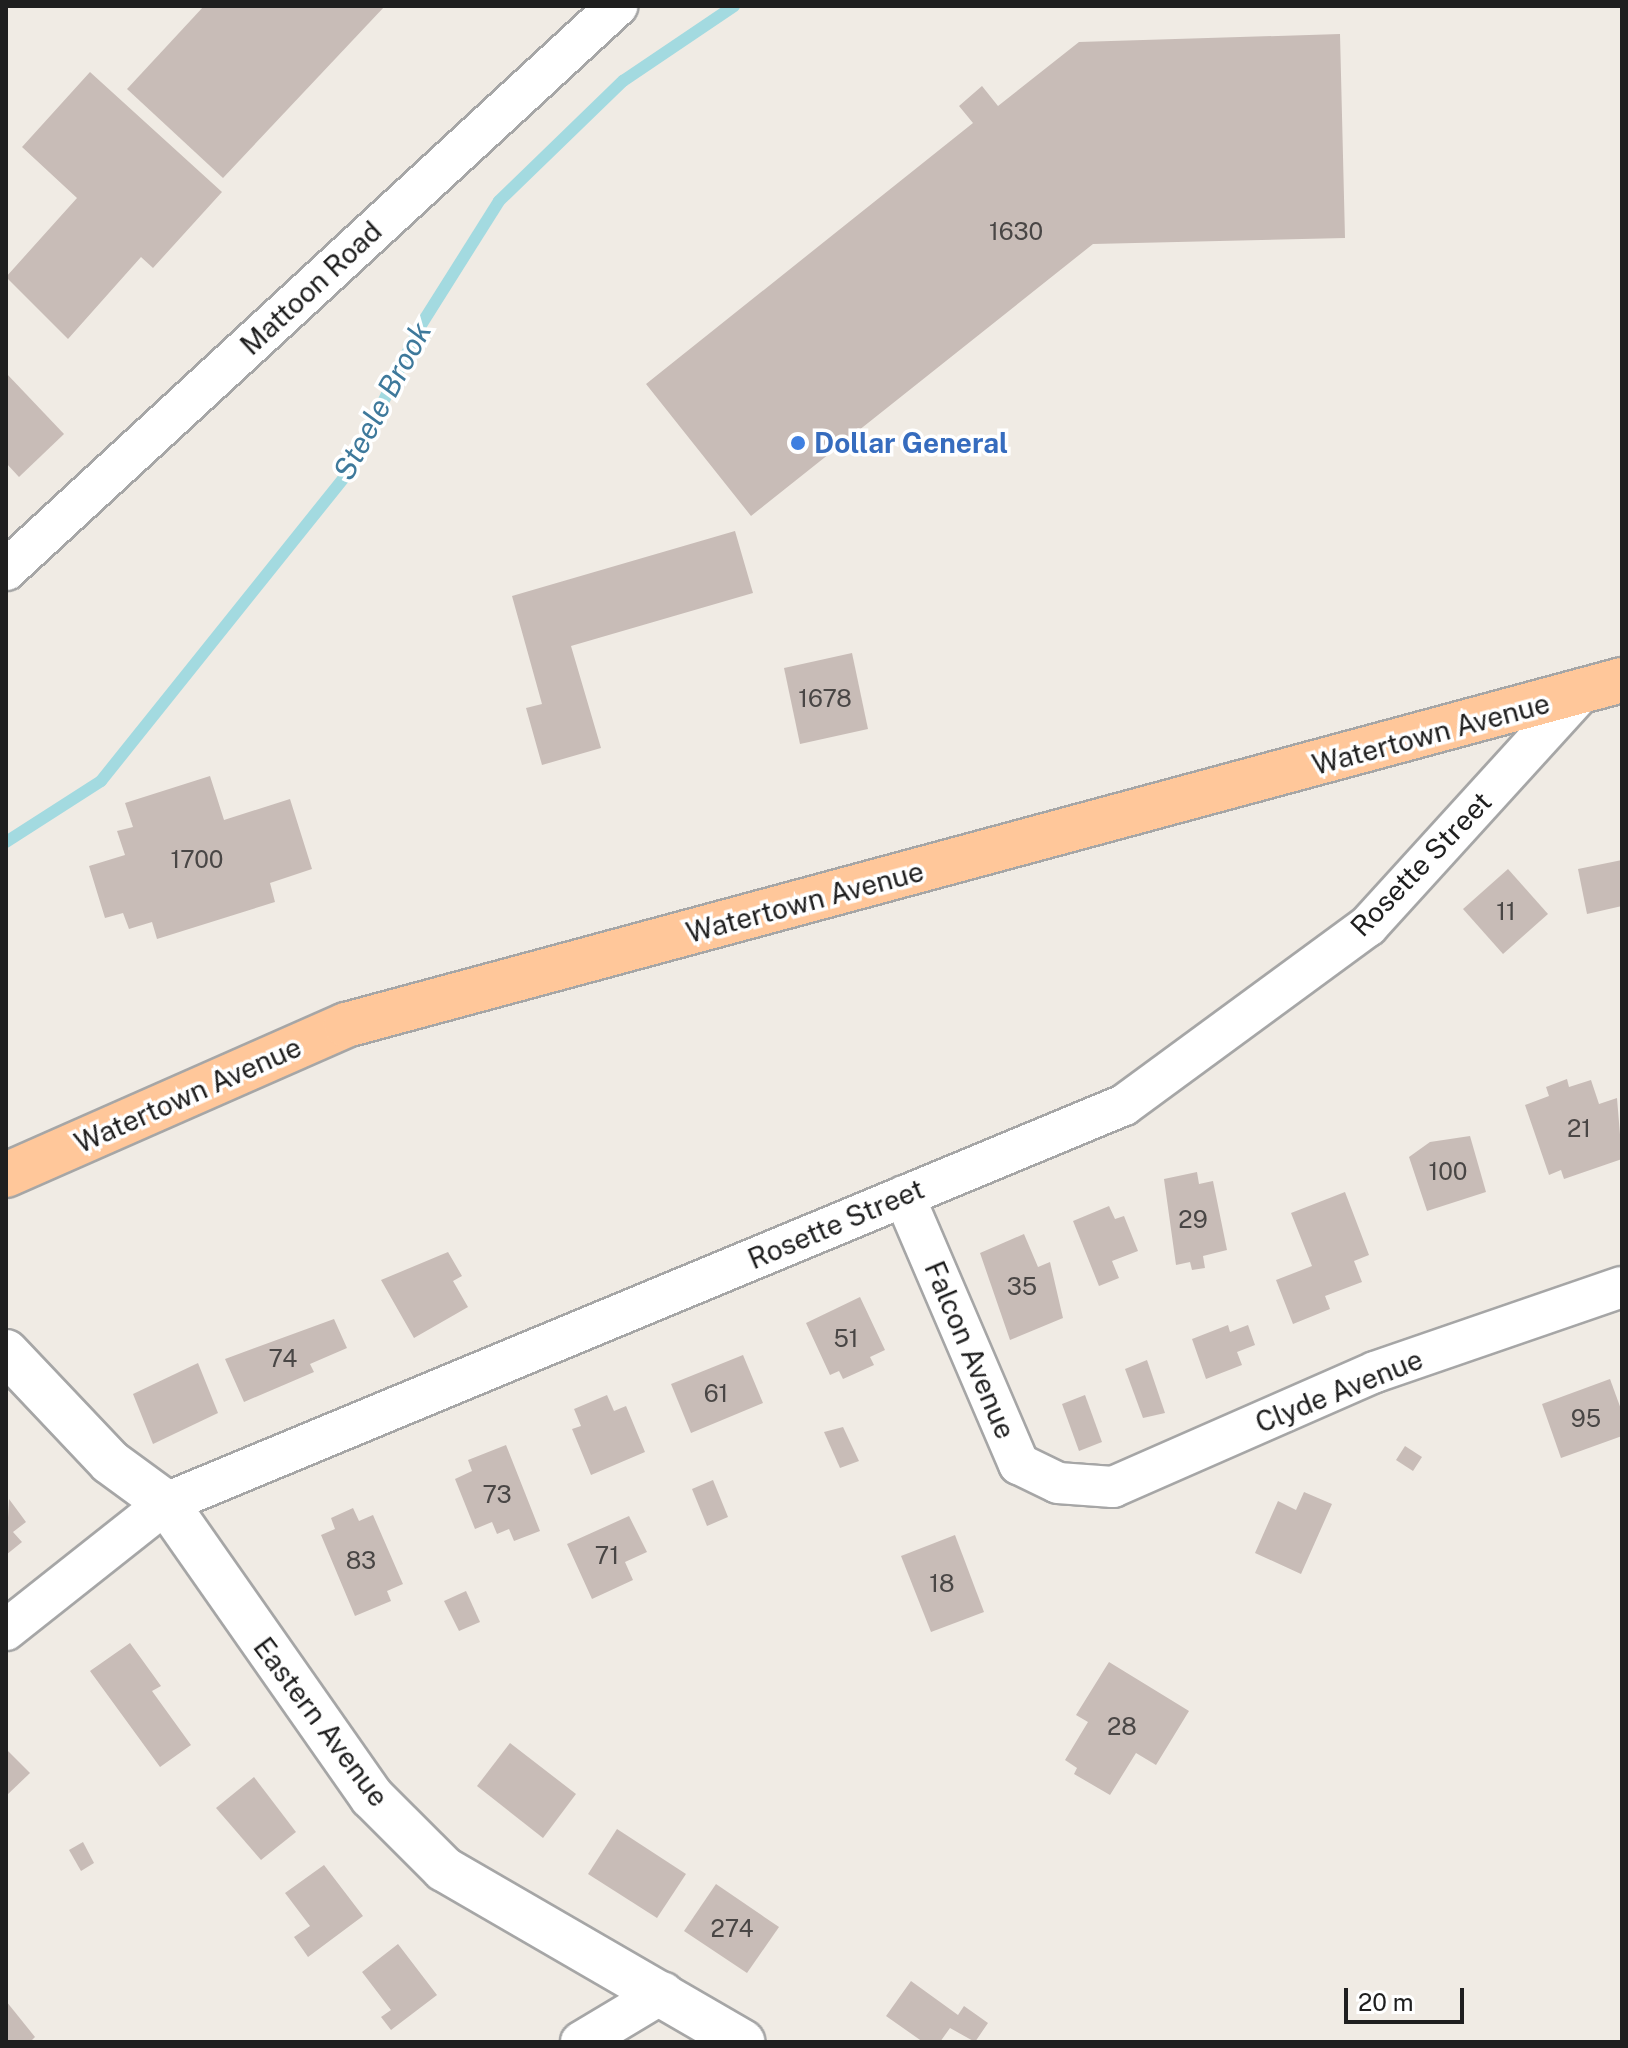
<!DOCTYPE html>
<html>
<head>
<meta charset="utf-8">
<style>
  body { margin:0 }
  #map { position:relative; width:1628px; height:2048px; overflow:hidden; background:#f0ebe4; font-family:"Public Sans",sans-serif }
  div>[style] { position:absolute }
  [style*='--x'] { left:calc(var(--x)*1px); top:calc(var(--y)*1px); width:calc(var(--w)*1px); rotate:calc(var(--a)*1deg) }
  .stream>* { height:12px; margin:-6px; padding:0 6px; transform-origin:6px; border-radius:6px; background:#a3dae0 }
  .building>* { inset:0; background:#c8bcb7 }
  .roads { filter:drop-shadow(2px 0 #a6a6a6) drop-shadow(-2px 0 #a6a6a6) drop-shadow(0 2px #a6a6a6) drop-shadow(0 -2px #a6a6a6) }
  .minor>* { height:40px; margin:-20px; padding:0 20px; transform-origin:20px; border-radius:20px; background:#fff }
  .tertiary>* { height:44px; margin:-22px; padding:0 22px; transform-origin:22px; border-radius:22px; background:#fff }
  .primary>* { height:44px; margin:-22px; padding:0 22px; transform-origin:22px; border-radius:22px; background:#ffc79a }
  .dots>* { width:22px; height:22px; translate:-50% -50%; box-sizing:border-box; border:4px solid #fff; border-radius:50% }
  span { translate:-50% -50%; white-space:nowrap; text-align:center; line-height:1.15; -webkit-text-stroke:7px #fff; paint-order:stroke }
  .number-label { font-size:24px; color:#494645 }
  .number-label span { -webkit-text-stroke-width:0 }
  .street-label { font-size:28px; color:#1f1f1f }
  .shop-label { font-size:28px; color:#366cbe; font-weight:700 }
  .left { translate:0 -50%; text-align:left }
  .water-label { font-size:30px; color:#3e799b; font-style:italic }
  .frame { position:absolute; inset:0; border:8px solid #1f1f1f; pointer-events:none }
  .scale { position:absolute; left:1344px; top:1988px; width:120px; height:36px; box-sizing:border-box; border:4px solid #1f1f1f; border-top:0; padding-left:10px; font-size:24px; line-height:28px; white-space:nowrap; color:#1f1f1f; -webkit-text-stroke:6px #fff; paint-order:stroke }
</style>
</head>
<body>
<div id="map">
  <div class="stream">
    <div style="--x:6;--y:842;--w:113;--a:-32.7"></div>
    <div style="--x:101;--y:781;--w:397;--a:-51.3"></div>
    <div style="--x:349;--y:471;--w:163;--a:-63.7"></div>
    <div style="--x:421;--y:325;--w:146;--a:-57.8"></div>
    <div style="--x:499;--y:201;--w:173;--a:-44.1"></div>
    <div style="--x:623;--y:81;--w:134;--a:-34"></div>
  </div>
  <div class="building">
    <div style="clip-path:polygon(204px 6px,385px 6px,223px 178px,127px 89px)"></div>
    <div style="clip-path:polygon(1340px 34px,1345px 238px,1093px 244px,751px 516px,646px 384px,973px 123px,959px 106px,982px 86px,998px 106px,1079px 42px)"></div>
    <div style="clip-path:polygon(90px 72px,222px 192px,153px 268px,141px 257px,68px 339px,6px 277px,77px 198px,22px 147px)"></div>
    <div style="clip-path:polygon(6px 373px,64px 434px,19px 477px,6px 463px)"></div>
    <div style="clip-path:polygon(735px 531px,753px 593px,571px 646px,601px 748px,542px 765px,526px 708px,542px 704px,512px 596px)"></div>
    <div style="clip-path:polygon(852px 653px,868px 729px,800px 744px,784px 668px)"></div>
    <div style="clip-path:polygon(210px 776px,224px 820px,290px 799px,312px 869px,270px 883px,275px 902px,157px 939px,152px 922px,129px 929px,123px 913px,105px 918px,89px 866px,125px 855px,117px 831px,133px 827px,125px 803px)"></div>
    <div style="clip-path:polygon(1622px 860px,1622px 906px,1587px 914px,1578px 869px)"></div>
    <div style="clip-path:polygon(1508px 869px,1548px 914px,1503px 954px,1463px 909px)"></div>
    <div style="clip-path:polygon(1567px 1079px,1569px 1087px,1591px 1080px,1599px 1104px,1617px 1098px,1622px 1159px,1564px 1179px,1561px 1170px,1549px 1175px,1525px 1105px,1549px 1096px,1546px 1087px)"></div>
    <div style="clip-path:polygon(1470px 1136px,1486px 1192px,1427px 1211px,1409px 1157px,1430px 1142px)"></div>
    <div style="clip-path:polygon(1197px 1172px,1199px 1184px,1213px 1181px,1227px 1250px,1203px 1256px,1205px 1268px,1192px 1270px,1190px 1262px,1176px 1265px,1164px 1179px)"></div>
    <div style="clip-path:polygon(1345px 1192px,1369px 1255px,1354px 1261px,1362px 1282px,1325px 1296px,1330px 1309px,1293px 1324px,1276px 1280px,1312px 1266px,1291px 1213px)"></div>
    <div style="clip-path:polygon(1109px 1206px,1115px 1219px,1124px 1216px,1138px 1251px,1112px 1261px,1119px 1278px,1099px 1286px,1073px 1221px)"></div>
    <div style="clip-path:polygon(1024px 1234px,1038px 1267px,1050px 1262px,1063px 1318px,1010px 1340px,980px 1253px)"></div>
    <div style="clip-path:polygon(448px 1252px,462px 1276px,453px 1281px,468px 1307px,414px 1338px,381px 1280px)"></div>
    <div style="clip-path:polygon(860px 1297px,885px 1350px,870px 1357px,874px 1365px,843px 1379px,839px 1371px,830px 1375px,806px 1323px)"></div>
    <div style="clip-path:polygon(334px 1319px,347px 1348px,310px 1364px,314px 1372px,244px 1402px,225px 1359px)"></div>
    <div style="clip-path:polygon(1228px 1325px,1230px 1332px,1248px 1325px,1255px 1345px,1237px 1352px,1242px 1365px,1206px 1379px,1192px 1339px)"></div>
    <div style="clip-path:polygon(743px 1355px,763px 1403px,691px 1433px,671px 1384px)"></div>
    <div style="clip-path:polygon(1147px 1360px,1165px 1413px,1143px 1418px,1125px 1369px)"></div>
    <div style="clip-path:polygon(198px 1363px,218px 1413px,153px 1444px,133px 1394px)"></div>
    <div style="clip-path:polygon(1610px 1379px,1622px 1412px,1622px 1436px,1561px 1458px,1542px 1404px)"></div>
    <div style="clip-path:polygon(607px 1395px,614px 1411px,626px 1406px,645px 1452px,591px 1475px,572px 1429px,581px 1426px,574px 1409px)"></div>
    <div style="clip-path:polygon(1085px 1395px,1102px 1442px,1079px 1451px,1062px 1404px)"></div>
    <div style="clip-path:polygon(843px 1427px,859px 1461px,840px 1468px,824px 1432px)"></div>
    <div style="clip-path:polygon(506px 1445px,540px 1531px,514px 1541px,509px 1529px,497px 1534px,492px 1522px,475px 1529px,455px 1479px,472px 1471px,468px 1460px)"></div>
    <div style="clip-path:polygon(1405px 1446px,1422px 1457px,1413px 1471px,1396px 1460px)"></div>
    <div style="clip-path:polygon(713px 1480px,728px 1517px,707px 1526px,692px 1489px)"></div>
    <div style="clip-path:polygon(1304px 1492px,1332px 1504px,1301px 1574px,1255px 1553px,1278px 1501px,1296px 1510px)"></div>
    <div style="clip-path:polygon(9px 1499px,26px 1522px,13px 1532px,22px 1542px,6px 1555px)"></div>
    <div style="clip-path:polygon(353px 1508px,359px 1521px,373px 1515px,403px 1584px,387px 1591px,391px 1601px,355px 1616px,321px 1535px,335px 1529px,331px 1518px)"></div>
    <div style="clip-path:polygon(629px 1516px,647px 1552px,625px 1562px,633px 1580px,592px 1599px,567px 1544px)"></div>
    <div style="clip-path:polygon(955px 1535px,984px 1612px,931px 1632px,901px 1556px)"></div>
    <div style="clip-path:polygon(466px 1591px,480px 1622px,459px 1631px,444px 1601px)"></div>
    <div style="clip-path:polygon(130px 1643px,161px 1686px,152px 1691px,191px 1745px,160px 1767px,90px 1671px)"></div>
    <div style="clip-path:polygon(1109px 1662px,1189px 1711px,1156px 1765px,1136px 1753px,1110px 1795px,1074px 1774px,1077px 1768px,1065px 1760px,1088px 1722px,1076px 1715px)"></div>
    <div style="clip-path:polygon(510px 1743px,576px 1794px,543px 1838px,477px 1786px)"></div>
    <div style="clip-path:polygon(6px 1749px,30px 1773px,6px 1796px)"></div>
    <div style="clip-path:polygon(254px 1777px,296px 1832px,261px 1860px,216px 1808px)"></div>
    <div style="clip-path:polygon(617px 1829px,686px 1874px,657px 1918px,588px 1874px)"></div>
    <div style="clip-path:polygon(83px 1842px,94px 1863px,81px 1871px,69px 1850px)"></div>
    <div style="clip-path:polygon(324px 1865px,363px 1916px,308px 1957px,294px 1937px,310px 1926px,285px 1893px)"></div>
    <div style="clip-path:polygon(716px 1884px,779px 1927px,747px 1973px,684px 1931px)"></div>
    <div style="clip-path:polygon(398px 1944px,437px 1995px,391px 2030px,381px 2017px,391px 2010px,362px 1972px)"></div>
    <div style="clip-path:polygon(911px 1981px,958px 2015px,964px 2006px,988px 2023px,975px 2042px,950px 2028px,940px 2042px,923px 2042px,886px 2016px)"></div>
    <div style="clip-path:polygon(6px 2001px,35px 2037px,30px 2042px,6px 2042px)"></div>
  </div>
  <div class="roads">
    <div class="minor">
      <div style="--x:6;--y:570;--w:832;--a:-42.71"></div>
      <div style="--x:904;--y:1196;--w:292;--a:66.8"></div>
      <div style="--x:1019;--y:1464;--w:43;--a:26"></div>
      <div style="--x:1058;--y:1483;--w:55;--a:4.2"></div>
      <div style="--x:1113;--y:1487;--w:286;--a:-23.7"></div>
      <div style="--x:1375;--y:1372;--w:261;--a:-19"></div>
      <div style="--x:6;--y:1630;--w:204;--a:-38.4"></div>
      <div style="--x:166;--y:1503;--w:1037;--a:-22.56"></div>
      <div style="--x:1124;--y:1105;--w:303;--a:-36.3"></div>
      <div style="--x:1368;--y:926;--w:315;--a:-47.7"></div>
      <div style="--x:581;--y:2042;--w:96;--a:-30.9"></div>
    </div>
    <div class="tertiary">
      <div style="--x:6;--y:1352;--w:151;--a:46.6"></div>
      <div style="--x:110;--y:1462;--w:69;--a:36.2"></div>
      <div style="--x:166;--y:1503;--w:359;--a:55"></div>
      <div style="--x:372;--y:1797;--w:102;--a:45"></div>
      <div style="--x:444;--y:1869;--w:345;--a:30.1"></div>
    </div>
    <div class="primary">
      <div style="--x:6;--y:1175;--w:372;--a:-23.8"></div>
      <div style="--x:346;--y:1025;--w:1322;--a:-15.13"></div>
    </div>
  </div>
  <div class="dots">
    <div style="left:798px;top:443px;background:#3f7fe0"></div>
  </div>
  <div class="number-label">
    <span style="left:1016px;top:232px">1630</span>
    <span style="left:825px;top:699px">1678</span>
    <span style="left:197px;top:860px">1700</span>
    <span style="left:1506px;top:912px">11</span>
    <span style="left:1579px;top:1129px">21</span>
    <span style="left:1448px;top:1172px">100</span>
    <span style="left:1193px;top:1220px">29</span>
    <span style="left:1022px;top:1287px">35</span>
    <span style="left:846px;top:1339px">51</span>
    <span style="left:283px;top:1359px">74</span>
    <span style="left:716px;top:1394px">61</span>
    <span style="left:1586px;top:1419px">95</span>
    <span style="left:497px;top:1495px">73</span>
    <span style="left:607px;top:1556px">71</span>
    <span style="left:361px;top:1561px">83</span>
    <span style="left:942px;top:1584px">18</span>
    <span style="left:1122px;top:1727px">28</span>
    <span style="left:732px;top:1929px">274</span>
  </div>
  <div class="street-label">
    <span style="left:311px;top:288px;rotate:-43deg">Mattoon Road</span>
    <span style="left:1431px;top:734px;rotate:-15deg">Watertown Avenue</span>
    <span style="left:1421px;top:864px;rotate:-46deg">Rosette Street</span>
    <span style="left:805px;top:902px;rotate:-15deg">Watertown Avenue</span>
    <span style="left:188px;top:1095px;rotate:-24deg">Watertown Avenue</span>
    <span style="left:836px;top:1224px;rotate:-23deg">Rosette Street</span>
    <span style="left:970px;top:1350px;rotate:67deg">Falcon Avenue</span>
    <span style="left:1339px;top:1391px;rotate:-22deg">Clyde Avenue</span>
    <span style="left:321px;top:1722px;rotate:53deg">Eastern Avenue</span>
  </div>
  <div class="shop-label">
    <span class="left" style="left:814px;top:443px">Dollar General</span>
  </div>
  <div class="water-label">
    <span style="left:382px;top:401px;rotate:-62deg">Steele Brook</span>
  </div>
  <div class="frame"></div>
  <div class="scale">20 m</div>
</div>
</body>
</html>
